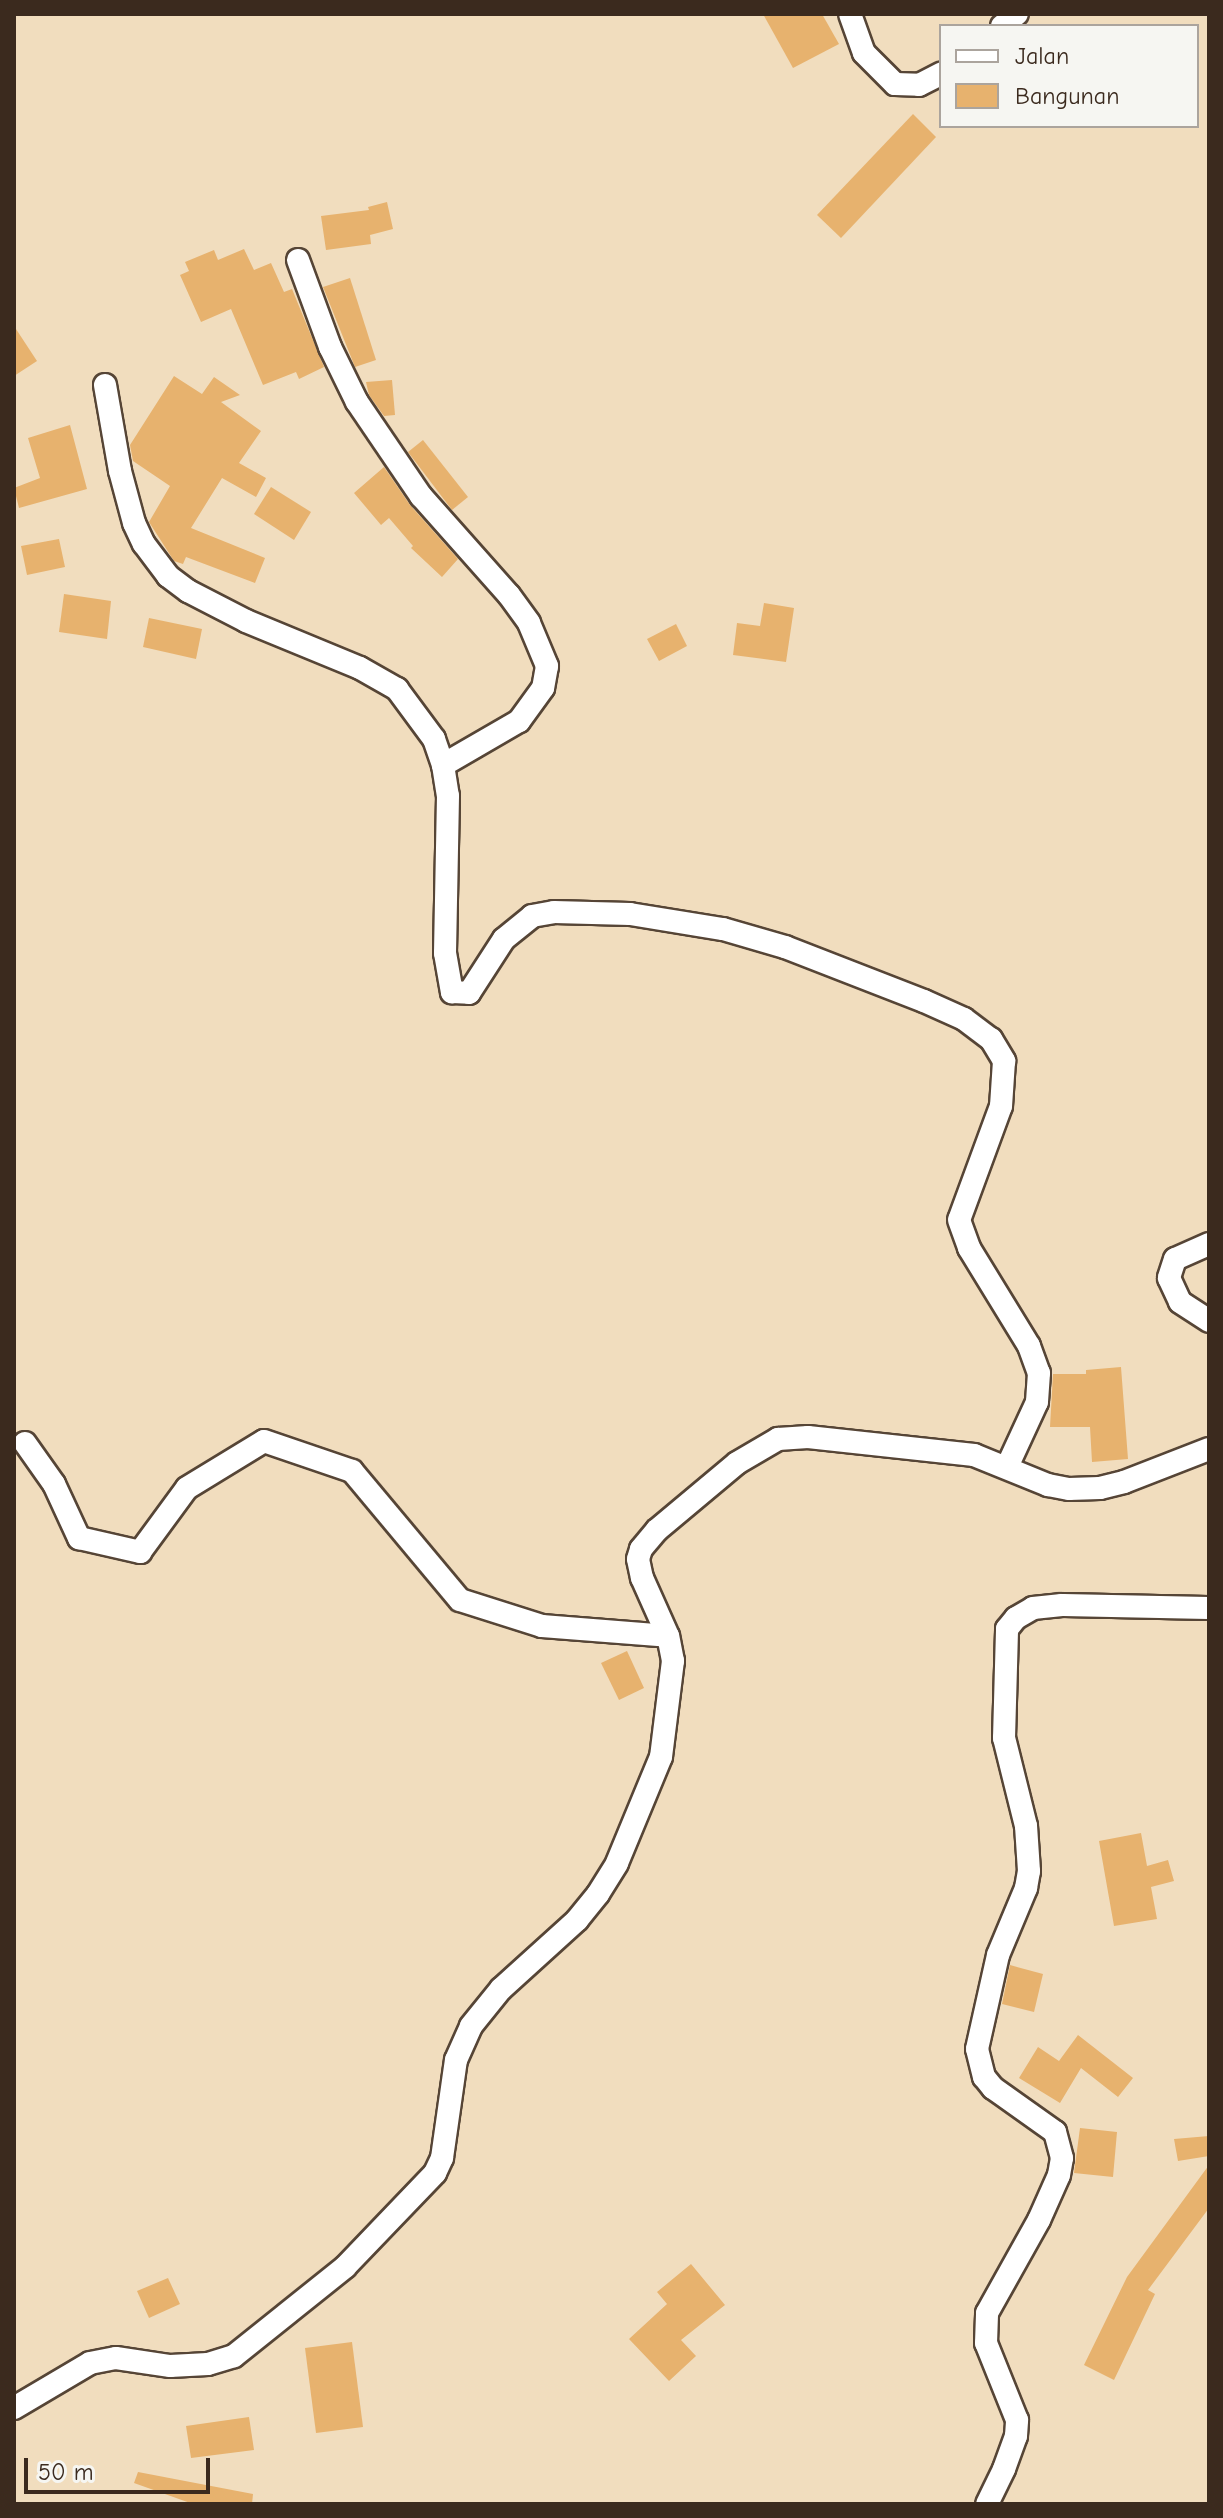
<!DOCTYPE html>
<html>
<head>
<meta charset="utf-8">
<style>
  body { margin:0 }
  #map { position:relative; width:1223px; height:2518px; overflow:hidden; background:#f1ddbe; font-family:"Comic Neue",sans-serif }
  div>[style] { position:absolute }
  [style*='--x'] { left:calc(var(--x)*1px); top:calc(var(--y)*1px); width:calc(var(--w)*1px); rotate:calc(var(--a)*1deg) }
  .building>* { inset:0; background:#e7b26e }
  .roads { filter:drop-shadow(2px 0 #564536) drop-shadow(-2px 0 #564536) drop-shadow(0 2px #564536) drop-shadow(0 -2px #564536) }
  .street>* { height:22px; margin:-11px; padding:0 11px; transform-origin:11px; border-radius:11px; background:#fff }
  span { translate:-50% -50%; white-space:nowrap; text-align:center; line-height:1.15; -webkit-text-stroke:7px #f6f6f2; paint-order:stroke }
  .frame { position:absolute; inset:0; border:16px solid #3b2a1e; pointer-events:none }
  .legend { position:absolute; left:939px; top:24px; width:260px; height:104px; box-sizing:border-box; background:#f6f6f2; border:2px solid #aba49d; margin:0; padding:10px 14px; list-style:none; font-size:24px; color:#3b2a1e }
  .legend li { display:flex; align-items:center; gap:16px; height:40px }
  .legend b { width:40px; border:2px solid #aba49d }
  .scale { position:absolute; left:24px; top:2458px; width:186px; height:36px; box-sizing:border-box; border:4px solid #3b2a1e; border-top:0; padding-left:10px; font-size:24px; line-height:28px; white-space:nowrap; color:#3b2a1e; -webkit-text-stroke:6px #f6f6f2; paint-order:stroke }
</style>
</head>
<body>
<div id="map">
  <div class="building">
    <div style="clip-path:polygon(763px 14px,822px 14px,839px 44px,793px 68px)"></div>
    <div style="clip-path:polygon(913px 114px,936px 137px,841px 238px,817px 215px)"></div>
    <div style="clip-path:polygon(387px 202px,393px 229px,370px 235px,371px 244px,326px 250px,321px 216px,369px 210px,368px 207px)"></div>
    <div style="clip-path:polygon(244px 249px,254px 270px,271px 263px,284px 292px,292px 289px,324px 367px,299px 379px,296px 372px,263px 385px,231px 309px,201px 322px,180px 275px,189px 271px,185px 262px,214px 250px,218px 260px)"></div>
    <div style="clip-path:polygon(350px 278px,376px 360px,355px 367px,323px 287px)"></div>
    <div style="clip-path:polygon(14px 326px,37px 361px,14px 376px)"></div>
    <div style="clip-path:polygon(174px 376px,202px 394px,214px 377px,240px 395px,221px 402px,261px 431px,239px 463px,266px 478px,256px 497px,222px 478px,191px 528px,265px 558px,255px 583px,186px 557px,183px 564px,174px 561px,149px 522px,170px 486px,133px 461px,130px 445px)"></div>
    <div style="clip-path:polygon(392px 380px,395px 415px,384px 416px,369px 395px,366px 382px)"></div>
    <div style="clip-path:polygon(70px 425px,87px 489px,19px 508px,14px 488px,40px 478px,28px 438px)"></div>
    <div style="clip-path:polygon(423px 440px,468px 497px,452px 510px,408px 452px)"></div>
    <div style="clip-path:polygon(384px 467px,410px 505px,458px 559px,442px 577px,411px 548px,413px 546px,389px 518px,381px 525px,354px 493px)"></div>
    <div style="clip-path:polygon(271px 487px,311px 512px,294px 540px,254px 514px)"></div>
    <div style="clip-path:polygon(59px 539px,65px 567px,27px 575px,21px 546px)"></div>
    <div style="clip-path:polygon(64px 594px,111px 601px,107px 639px,59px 632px)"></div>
    <div style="clip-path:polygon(764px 603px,794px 608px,786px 662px,733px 655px,737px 623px,760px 626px)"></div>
    <div style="clip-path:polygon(149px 618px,202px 629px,196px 659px,143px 647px)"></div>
    <div style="clip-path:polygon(676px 624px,687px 646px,659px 661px,647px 639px)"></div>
    <div style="clip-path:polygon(1121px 1367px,1128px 1459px,1092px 1462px,1090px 1427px,1050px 1427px,1053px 1374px,1086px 1374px,1086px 1370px)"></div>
    <div style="clip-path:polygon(627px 1651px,644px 1688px,619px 1700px,601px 1663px)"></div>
    <div style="clip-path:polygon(1141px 1833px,1147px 1866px,1168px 1860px,1174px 1881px,1151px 1887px,1157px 1919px,1114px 1926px,1099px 1841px)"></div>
    <div style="clip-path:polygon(1010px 1965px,1043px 1974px,1034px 2012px,1002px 2004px)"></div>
    <div style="clip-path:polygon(1078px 2035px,1133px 2078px,1118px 2097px,1081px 2068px,1060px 2103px,1019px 2078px,1038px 2047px,1059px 2061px)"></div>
    <div style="clip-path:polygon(1080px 2128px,1117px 2132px,1113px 2177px,1074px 2173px)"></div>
    <div style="clip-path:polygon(1209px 2136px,1209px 2156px,1178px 2161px,1174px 2139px)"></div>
    <div style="clip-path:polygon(1209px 2165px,1209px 2208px,1148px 2290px,1155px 2294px,1114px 2380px,1084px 2365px,1127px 2277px)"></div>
    <div style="clip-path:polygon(691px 2264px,725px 2305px,681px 2340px,696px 2356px,669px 2381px,629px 2339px,667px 2304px,657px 2292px)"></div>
    <div style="clip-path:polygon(168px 2278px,180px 2304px,149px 2318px,137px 2291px)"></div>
    <div style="clip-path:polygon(352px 2342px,363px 2427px,316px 2433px,305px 2348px)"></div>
    <div style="clip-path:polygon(249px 2417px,254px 2450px,191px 2458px,186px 2426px)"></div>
    <div style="clip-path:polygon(138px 2472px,253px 2494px,252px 2504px,193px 2504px,134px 2483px)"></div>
  </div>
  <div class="roads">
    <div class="street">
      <div style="--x:850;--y:14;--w:41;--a:70.3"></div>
      <div style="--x:864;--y:53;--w:44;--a:45"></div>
      <div style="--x:895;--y:84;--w:24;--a:2"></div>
      <div style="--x:919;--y:85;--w:25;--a:-27"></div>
      <div style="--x:1002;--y:26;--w:19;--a:-39"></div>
      <div style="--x:298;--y:260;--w:93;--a:69.8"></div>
      <div style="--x:330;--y:347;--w:61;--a:63.9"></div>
      <div style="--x:357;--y:402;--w:114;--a:55.8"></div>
      <div style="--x:421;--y:496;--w:132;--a:48.4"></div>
      <div style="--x:509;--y:595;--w:34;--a:54"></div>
      <div style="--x:529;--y:623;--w:47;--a:67.3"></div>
      <div style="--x:547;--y:666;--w:22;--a:100"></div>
      <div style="--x:543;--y:688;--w:41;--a:126"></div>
      <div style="--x:519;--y:721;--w:88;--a:149.9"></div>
      <div style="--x:105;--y:385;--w:87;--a:80.1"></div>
      <div style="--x:120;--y:471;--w:54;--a:74.9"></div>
      <div style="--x:134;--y:523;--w:23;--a:65"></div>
      <div style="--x:144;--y:544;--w:40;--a:53"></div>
      <div style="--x:168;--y:576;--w:25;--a:37"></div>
      <div style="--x:188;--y:591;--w:65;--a:27.3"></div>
      <div style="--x:246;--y:621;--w:123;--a:22.4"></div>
      <div style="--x:360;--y:668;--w:43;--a:29.6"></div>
      <div style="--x:397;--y:689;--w:62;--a:53.5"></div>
      <div style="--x:434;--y:739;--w:28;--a:71"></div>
      <div style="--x:443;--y:765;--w:31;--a:81"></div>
      <div style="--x:448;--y:796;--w:157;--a:91.1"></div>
      <div style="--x:445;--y:953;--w:40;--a:80"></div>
      <div style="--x:452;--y:992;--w:17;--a:3"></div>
      <div style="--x:469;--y:993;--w:64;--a:-57.1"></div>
      <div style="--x:504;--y:939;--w:36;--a:-39"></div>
      <div style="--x:532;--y:916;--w:22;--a:-10"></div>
      <div style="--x:554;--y:912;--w:76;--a:1.5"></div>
      <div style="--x:630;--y:914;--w:94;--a:9.2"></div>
      <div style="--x:723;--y:929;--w:65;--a:16.2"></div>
      <div style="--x:785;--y:947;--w:149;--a:21.2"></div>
      <div style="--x:924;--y:1001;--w:44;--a:24.2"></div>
      <div style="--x:964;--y:1019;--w:34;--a:37"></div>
      <div style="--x:991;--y:1039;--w:26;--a:59"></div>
      <div style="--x:1004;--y:1061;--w:45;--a:93.8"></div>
      <div style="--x:1001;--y:1106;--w:121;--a:110.2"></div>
      <div style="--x:959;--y:1220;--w:30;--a:70"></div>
      <div style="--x:969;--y:1248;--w:115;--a:58.5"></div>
      <div style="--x:1029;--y:1346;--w:29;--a:70"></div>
      <div style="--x:1039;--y:1373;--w:29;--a:94"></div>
      <div style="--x:1037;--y:1402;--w:72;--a:114.8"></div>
      <div style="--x:1209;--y:1244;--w:37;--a:156"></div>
      <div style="--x:1175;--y:1259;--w:20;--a:108"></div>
      <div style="--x:1169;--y:1278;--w:26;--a:65"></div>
      <div style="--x:1180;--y:1302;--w:35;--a:33"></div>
      <div style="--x:25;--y:1443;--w:50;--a:54.7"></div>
      <div style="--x:54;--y:1484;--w:60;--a:65.2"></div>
      <div style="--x:79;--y:1538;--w:63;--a:12.9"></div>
      <div style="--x:140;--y:1552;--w:79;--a:-53.7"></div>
      <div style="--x:187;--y:1488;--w:90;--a:-31.4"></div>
      <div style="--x:264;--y:1441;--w:93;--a:18.8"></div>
      <div style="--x:352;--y:1471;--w:168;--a:50.1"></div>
      <div style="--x:460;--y:1600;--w:86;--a:17.6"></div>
      <div style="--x:542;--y:1626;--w:126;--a:4.5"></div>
      <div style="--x:14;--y:2408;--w:88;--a:-30.6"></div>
      <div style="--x:90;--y:2363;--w:26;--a:-11"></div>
      <div style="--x:116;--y:2358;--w:55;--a:8.4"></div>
      <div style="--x:170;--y:2366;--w:38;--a:-3"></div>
      <div style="--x:208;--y:2364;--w:27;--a:-17"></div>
      <div style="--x:234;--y:2356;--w:142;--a:-38.7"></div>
      <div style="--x:345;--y:2267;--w:130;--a:-46.2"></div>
      <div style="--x:435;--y:2173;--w:17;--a:-65"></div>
      <div style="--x:442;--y:2158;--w:99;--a:-81.9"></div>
      <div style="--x:456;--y:2060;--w:37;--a:-66"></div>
      <div style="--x:471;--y:2026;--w:48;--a:-51"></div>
      <div style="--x:501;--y:1989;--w:103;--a:-42.2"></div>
      <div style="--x:577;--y:1920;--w:33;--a:-51"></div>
      <div style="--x:598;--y:1894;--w:36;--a:-58"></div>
      <div style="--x:617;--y:1863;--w:115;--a:-67.5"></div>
      <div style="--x:661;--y:1757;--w:97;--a:-82.9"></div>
      <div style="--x:673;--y:1661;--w:25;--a:-101"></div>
      <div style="--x:668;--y:1636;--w:64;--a:-114.1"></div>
      <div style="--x:642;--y:1578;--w:19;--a:-102"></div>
      <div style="--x:638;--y:1559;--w:10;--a:-73"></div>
      <div style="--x:641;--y:1549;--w:25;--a:-50"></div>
      <div style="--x:657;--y:1530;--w:104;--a:-39.9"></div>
      <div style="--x:737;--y:1463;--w:48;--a:-30.3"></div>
      <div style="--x:778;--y:1439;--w:30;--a:-4"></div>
      <div style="--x:808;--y:1437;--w:167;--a:6.2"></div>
      <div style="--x:974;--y:1455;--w:80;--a:22.1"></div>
      <div style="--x:1048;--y:1485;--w:21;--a:11"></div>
      <div style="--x:1069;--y:1489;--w:31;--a:-2"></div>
      <div style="--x:1100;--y:1488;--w:25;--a:-14"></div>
      <div style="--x:1124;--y:1482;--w:91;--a:-21.2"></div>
      <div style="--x:987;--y:2504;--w:39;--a:-64"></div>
      <div style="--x:1004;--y:2469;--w:35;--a:-70"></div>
      <div style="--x:1016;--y:2436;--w:16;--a:-86"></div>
      <div style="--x:1017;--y:2420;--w:83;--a:-111.9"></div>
      <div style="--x:986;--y:2343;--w:30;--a:-88"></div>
      <div style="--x:987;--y:2313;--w:107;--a:-60.8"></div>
      <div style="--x:1039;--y:2220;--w:49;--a:-66"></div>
      <div style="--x:1059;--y:2175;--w:17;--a:-80"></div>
      <div style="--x:1062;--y:2158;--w:27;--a:-105"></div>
      <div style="--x:1055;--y:2132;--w:76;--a:-144.6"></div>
      <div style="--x:993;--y:2088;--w:14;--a:-129"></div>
      <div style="--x:984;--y:2077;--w:29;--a:-104"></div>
      <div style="--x:977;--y:2049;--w:96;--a:-77.4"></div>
      <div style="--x:998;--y:1955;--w:73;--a:-67.3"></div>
      <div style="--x:1026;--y:1888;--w:17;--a:-80"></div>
      <div style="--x:1029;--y:1871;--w:45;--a:-93.8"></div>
      <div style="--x:1026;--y:1826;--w:91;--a:-104"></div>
      <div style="--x:1004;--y:1738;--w:109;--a:-88.4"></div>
      <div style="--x:1007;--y:1629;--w:14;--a:-51"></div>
      <div style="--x:1016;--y:1618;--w:20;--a:-30"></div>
      <div style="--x:1033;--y:1608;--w:29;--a:-6"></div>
      <div style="--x:1062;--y:1605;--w:147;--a:1.2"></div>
    </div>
  </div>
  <div class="frame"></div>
  <ul class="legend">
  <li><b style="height:10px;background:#fff"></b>Jalan</li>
  <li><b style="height:22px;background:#e7b26e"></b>Bangunan</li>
  </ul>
  <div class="scale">50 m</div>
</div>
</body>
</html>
